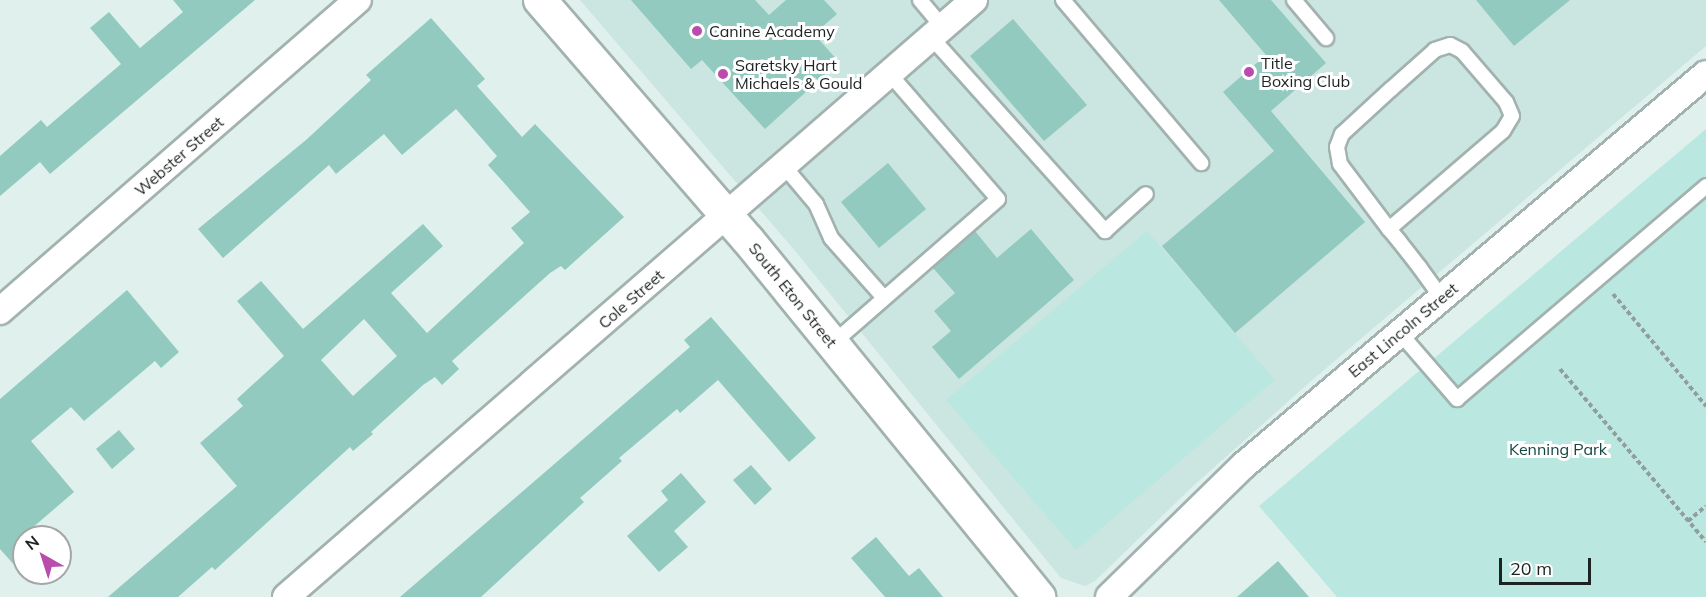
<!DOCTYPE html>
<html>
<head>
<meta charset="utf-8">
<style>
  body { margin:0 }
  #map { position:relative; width:1706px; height:597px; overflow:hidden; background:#dff0ed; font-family:Mulish,sans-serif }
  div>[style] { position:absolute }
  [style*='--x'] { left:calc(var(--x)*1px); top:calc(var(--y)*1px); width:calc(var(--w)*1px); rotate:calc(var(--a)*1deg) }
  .built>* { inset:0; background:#cbe5e0 }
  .green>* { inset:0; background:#bae8e0 }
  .building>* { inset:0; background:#92cac0 }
  .path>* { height:4px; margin-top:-2px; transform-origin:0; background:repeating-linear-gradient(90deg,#919e9c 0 4.5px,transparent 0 7.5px) }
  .roads { filter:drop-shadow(2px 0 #a2b2af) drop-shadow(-2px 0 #a2b2af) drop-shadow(0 2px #a2b2af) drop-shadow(0 -2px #a2b2af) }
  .service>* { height:14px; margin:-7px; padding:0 7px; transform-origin:7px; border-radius:7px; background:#fff }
  .minor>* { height:26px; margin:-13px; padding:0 13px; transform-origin:13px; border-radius:13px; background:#fff }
  .tertiary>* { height:32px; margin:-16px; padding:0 16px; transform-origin:16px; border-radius:16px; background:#fff }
  .dots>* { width:16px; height:16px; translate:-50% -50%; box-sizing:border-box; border:3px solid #fff; border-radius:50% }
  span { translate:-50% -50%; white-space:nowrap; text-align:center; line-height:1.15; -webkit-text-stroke:6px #fff; paint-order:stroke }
  .poi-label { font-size:16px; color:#1d2322 }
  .left { translate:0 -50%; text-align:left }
  .street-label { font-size:16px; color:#1d2322 }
  .park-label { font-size:16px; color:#14453f }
  .north { position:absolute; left:12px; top:525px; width:60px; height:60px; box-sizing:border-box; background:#fff; border:2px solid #a5a7a7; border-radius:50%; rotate:321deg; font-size:16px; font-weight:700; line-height:24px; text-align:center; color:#1d2322 }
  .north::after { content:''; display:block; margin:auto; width:21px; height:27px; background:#b94cac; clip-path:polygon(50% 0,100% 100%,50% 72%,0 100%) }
  .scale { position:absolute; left:1499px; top:558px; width:92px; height:27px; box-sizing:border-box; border:3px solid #1d2322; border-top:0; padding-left:8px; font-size:18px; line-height:21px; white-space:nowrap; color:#1d2322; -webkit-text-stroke:4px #fff; paint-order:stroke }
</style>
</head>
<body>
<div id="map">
  <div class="built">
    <div style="clip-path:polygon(580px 0,1706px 0,1706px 46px,1311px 381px,1192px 487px,1095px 581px,1085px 586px,1061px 578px,796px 252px)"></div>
  </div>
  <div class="green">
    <div style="clip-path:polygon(1706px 129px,1706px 597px,1337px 597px,1259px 506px)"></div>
    <div style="clip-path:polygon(1147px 231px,1275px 380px,1076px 550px,946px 400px)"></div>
  </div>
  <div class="building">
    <div style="clip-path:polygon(173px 0,255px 0,50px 174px,40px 162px,0 196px,0 156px,41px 120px,47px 127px,121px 64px,90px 28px,109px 12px,140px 48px,183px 12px)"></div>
    <div style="clip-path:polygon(631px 0,755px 0,769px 15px,786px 0,824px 0,837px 14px,814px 34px,839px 62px,765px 129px,702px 60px,691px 69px)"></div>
    <div style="clip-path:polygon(1219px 0,1271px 0,1326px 63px,1271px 111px,1365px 222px,1235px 333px,1162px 246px,1274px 151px,1223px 92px,1266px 55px)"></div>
    <div style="clip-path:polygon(1476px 0,1570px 0,1514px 46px)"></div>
    <div style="clip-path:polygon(evenodd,431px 18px,485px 79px,477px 86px,522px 137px,535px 124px,624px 217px,565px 270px,561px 266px,550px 273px,452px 361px,459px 369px,442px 385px,435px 377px,423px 385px,371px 432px,373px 434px,353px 451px,350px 447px,215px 570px,212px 567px,178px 597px,108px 597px,237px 486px,200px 443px,243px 406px,237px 399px,284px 356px,237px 301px,261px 281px,303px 329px,423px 224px,443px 246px,391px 293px,427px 333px,524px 243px,511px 228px,530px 212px,488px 165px,497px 156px,456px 109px,402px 155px,384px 134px,336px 174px,329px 165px,223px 258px,198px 229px,306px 140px,371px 80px,366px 75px,431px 18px,364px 319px,397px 356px,353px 396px,321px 360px,364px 319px)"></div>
    <div style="clip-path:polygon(1013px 19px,1087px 105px,1044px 141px,970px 56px)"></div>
    <div style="clip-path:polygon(888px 163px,926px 209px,879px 248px,841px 202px)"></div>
    <div style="clip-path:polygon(1031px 229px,1074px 280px,959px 379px,932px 347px,951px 331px,934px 311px,955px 293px,933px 268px,975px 231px,997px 258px)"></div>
    <div style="clip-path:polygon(127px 290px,179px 352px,161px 368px,155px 361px,84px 421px,71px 407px,31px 441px,74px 492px,24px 535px,24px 576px,0 549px,0 399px)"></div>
    <div style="clip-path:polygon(711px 317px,816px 438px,789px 462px,718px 380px,680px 413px,677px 409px,619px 458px,622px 461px,580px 498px,584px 502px,481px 597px,400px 597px,690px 347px,684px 340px)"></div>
    <div style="clip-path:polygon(119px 430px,135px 449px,112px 469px,96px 449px)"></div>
    <div style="clip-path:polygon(751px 465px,772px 489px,755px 505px,733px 480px)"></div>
    <div style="clip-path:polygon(681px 473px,706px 502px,674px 531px,688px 547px,659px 572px,627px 536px,668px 500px,661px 491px)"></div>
    <div style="clip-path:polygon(876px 537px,909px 576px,919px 568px,943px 597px,885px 597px,851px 558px)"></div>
    <div style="clip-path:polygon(1278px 561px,1309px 597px,1237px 597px)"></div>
  </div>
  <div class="path">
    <div style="--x:1613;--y:294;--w:146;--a:50.3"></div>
    <div style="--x:1560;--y:369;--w:226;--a:49.8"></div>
    <div style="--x:1688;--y:521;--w:23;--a:-40"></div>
  </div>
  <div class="roads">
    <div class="service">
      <div style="--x:920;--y:0;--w:35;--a:50"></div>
      <div style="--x:1063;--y:0;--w:214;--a:49.7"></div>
      <div style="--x:1294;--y:0;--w:50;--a:49.9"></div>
      <div style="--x:931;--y:37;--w:261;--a:48.1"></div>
      <div style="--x:1105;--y:231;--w:55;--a:-42.1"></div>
      <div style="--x:783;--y:165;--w:51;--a:49.8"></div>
      <div style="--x:816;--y:204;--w:37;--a:66"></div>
      <div style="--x:831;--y:238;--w:80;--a:48.5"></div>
      <div style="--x:1389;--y:229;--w:150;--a:-40.7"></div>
      <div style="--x:1503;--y:131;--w:17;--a:-59"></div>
      <div style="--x:1512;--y:116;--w:15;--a:-113"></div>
      <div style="--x:1506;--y:102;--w:67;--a:-130.8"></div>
      <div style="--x:1462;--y:51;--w:13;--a:-153"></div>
      <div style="--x:1450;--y:45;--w:16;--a:162"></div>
      <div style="--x:1435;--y:50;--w:59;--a:138.4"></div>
      <div style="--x:1391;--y:89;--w:67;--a:137.4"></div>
      <div style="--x:1342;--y:134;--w:14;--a:111"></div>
      <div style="--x:1337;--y:147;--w:17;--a:80"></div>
      <div style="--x:1340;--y:164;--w:81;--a:53"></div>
      <div style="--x:1389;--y:229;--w:16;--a:50"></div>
      <div style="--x:1399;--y:241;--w:34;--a:52"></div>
      <div style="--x:1420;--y:268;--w:36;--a:54"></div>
      <div style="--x:1399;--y:332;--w:89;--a:49.1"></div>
      <div style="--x:1457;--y:399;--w:328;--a:-40.5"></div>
      <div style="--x:832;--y:344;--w:220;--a:-41.1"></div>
      <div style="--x:998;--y:199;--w:167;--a:-130.9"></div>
    </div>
    <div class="minor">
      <div style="--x:0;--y:311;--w:474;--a:-41"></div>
      <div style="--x:286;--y:597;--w:911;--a:-40.95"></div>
      <div style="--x:1109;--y:597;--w:189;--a:-44.4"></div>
      <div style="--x:1244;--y:465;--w:605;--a:-40.24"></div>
    </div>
    <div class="tertiary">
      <div style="--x:540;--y:0;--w:318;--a:49.1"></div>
      <div style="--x:748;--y:240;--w:461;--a:50.8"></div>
    </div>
  </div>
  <div class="dots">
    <div style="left:697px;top:31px;background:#b94cac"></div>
    <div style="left:1249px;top:72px;background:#b94cac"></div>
    <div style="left:723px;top:74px;background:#b94cac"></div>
  </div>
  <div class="poi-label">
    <span class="left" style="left:709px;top:31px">Canine Academy</span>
    <span class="left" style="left:1261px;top:72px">Title<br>Boxing Club</span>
    <span class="left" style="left:735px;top:74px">Saretsky Hart<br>Michaels &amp; Gould</span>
  </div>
  <div class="street-label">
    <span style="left:179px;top:156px;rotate:-41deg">Webster Street</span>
    <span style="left:793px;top:295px;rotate:51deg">South Eton Street</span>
    <span style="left:631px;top:299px;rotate:-41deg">Cole Street</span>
    <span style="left:1403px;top:330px;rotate:-40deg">East Lincoln Street</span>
  </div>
  <div class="park-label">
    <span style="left:1558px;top:449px">Kenning Park</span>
  </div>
  <div class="north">N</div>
  <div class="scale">20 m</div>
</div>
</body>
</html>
